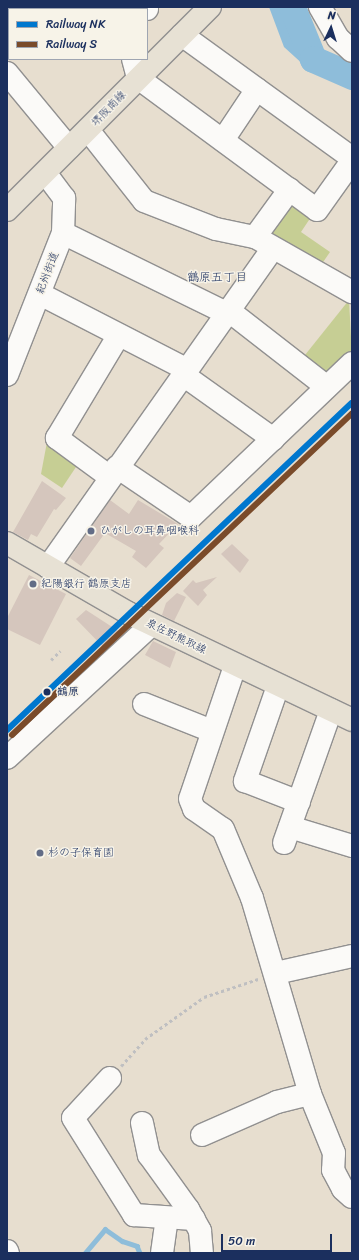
<!DOCTYPE html>
<html>
<head>
<meta charset="utf-8">
<style>
  body { margin:0 }
  #map { position:relative; width:359px; height:1260px; overflow:hidden; background:#e7decf; font-family:Sriracha,"Klee One",sans-serif }
  div>[style] { position:absolute }
  [style*='--x'] { left:calc(var(--x)*1px); top:calc(var(--y)*1px); width:calc(var(--w)*1px); rotate:calc(var(--a)*1deg) }
  .green>* { inset:0; background:#c6ce94 }
  .water>* { inset:0; background:#8ebdda }
  .stream>* { height:4.5px; margin:-2.25px; padding:0 2.25px; transform-origin:2.25px; border-radius:2.25px; background:#8ebdda }
  .river>* { height:27px; margin:-13.5px; padding:0 13.5px; transform-origin:13.5px; border-radius:13.5px; background:#8ebdda }
  .building>* { inset:0; background:#d5c6bd }
  .path>* { height:2.5px; margin-top:-1.25px; transform-origin:0; background:repeating-linear-gradient(90deg,#bfbfc1 0 3px,transparent 0 6px) }
  .roads { filter:drop-shadow(1px 0 #919090) drop-shadow(-1px 0 #919090) drop-shadow(0 1px #919090) drop-shadow(0 -1px #919090) }
  .minor>* { height:22px; margin:-11px; padding:0 11px; transform-origin:11px; border-radius:11px; background:#fbfaf8 }
  .major>* { height:22px; margin:-11px; padding:0 11px; transform-origin:11px; border-radius:11px; background:#e7e1d4 }
  .rail-1>* { height:6px; margin:-3px; padding:0 3px; transform-origin:3px; border-radius:3px; background:#0077ce }
  .rail-2>* { height:6px; margin:-3px; padding:0 3px; transform-origin:3px; border-radius:3px; background:#7a4b2a }
  .dots>* { width:11px; height:11px; translate:-50% -50%; box-sizing:border-box; border:2px solid #f7f3e8; border-radius:50% }
  span { translate:-50% -50%; white-space:nowrap; text-align:center; line-height:1.15; -webkit-text-stroke:3px #f7f3e8; paint-order:stroke }
  .street-label { font-size:11px; color:#1b2f5e }
  .poi-label { font-size:11px; color:#1b2f5e }
  .left { translate:0 -50%; text-align:left }
  .stop-label { font-size:11px; color:#1b2f5e; font-weight:700 }
  .neighbourhood-label { font-size:12px; color:#1b2f5e }
  .frame { position:absolute; inset:0; border:8px solid #1b2f5e; pointer-events:none }
  .legend { position:absolute; left:8px; top:8px; width:140px; height:52px; box-sizing:border-box; background:#f7f3e8; border:1px solid #9fa5b1; margin:0; padding:5px 7px; list-style:none; font-size:12px; color:#1b2f5e }
  .legend li { display:flex; align-items:center; gap:8px; height:20px }
  .legend b { width:20px; border:1px solid #9fa5b1 }
  .north { position:absolute; left:311px; top:8px; width:40px; height:40px; -webkit-text-stroke:3px #f7f3e8; paint-order:stroke; rotate:4deg; font-size:11px; font-weight:700; line-height:16px; text-align:center; color:#1b2f5e }
  .north::after { content:''; display:block; margin:auto; width:14px; height:18px; background:#1b2f5e; clip-path:polygon(50% 0,100% 100%,50% 72%,0 100%) }
  .scale { position:absolute; left:221px; top:1234px; width:111px; height:18px; box-sizing:border-box; border:2px solid #1b2f5e; border-top:0; padding-left:5px; font-size:12px; line-height:14px; white-space:nowrap; color:#1b2f5e; -webkit-text-stroke:3px #f7f3e8; paint-order:stroke }
</style>
</head>
<body>
<div id="map">
  <div class="green">
    <div style="clip-path:polygon(292px 201px,311px 217px,301px 232px,330px 252px,319px 268px,269px 236px)"></div>
    <div style="clip-path:polygon(349px 300px,352px 356px,327px 380px,301px 360px)"></div>
    <div style="clip-path:polygon(47px 442px,78px 464px,62px 488px,41px 474px)"></div>
  </div>
  <div class="water">
    <div style="clip-path:polygon(269px 7px,285px 7px,296px 36px,317px 55px,352px 69px,352px 87px,306px 67px,284px 47px)"></div>
  </div>
  <div class="stream">
    <div style="--x:85;--y:1253;--w:31;--a:-50"></div>
    <div style="--x:105;--y:1229;--w:21;--a:35"></div>
    <div style="--x:122;--y:1241;--w:16;--a:18"></div>
    <div style="--x:137;--y:1246;--w:8;--a:67"></div>
  </div>
  <div class="river">
    <div style="--x:292;--y:7;--w:56;--a:68"></div>
    <div style="--x:313;--y:59;--w:43;--a:23.6"></div>
  </div>
  <div class="building">
    <div style="clip-path:polygon(42px 481px,66px 498px,56px 510px,54px 509px,37px 537px,31px 534px,28px 540px,13px 532px)"></div>
    <div style="clip-path:polygon(110px 500px,129px 514px,138px 500px,178px 524px,159px 544px,164px 548px,146px 568px,132px 557px,136px 551px,105px 533px,81px 566px,70px 558px)"></div>
    <div style="clip-path:polygon(232px 544px,249px 560px,240px 573px,221px 554px)"></div>
    <div style="clip-path:polygon(29px 575px,66px 594px,40px 645px,7px 629px,7px 618px)"></div>
    <div style="clip-path:polygon(217px 577px,203px 590px,207px 595px,198px 606px,183px 591px,193px 580px,196px 583px)"></div>
    <div style="clip-path:polygon(177px 593px,186px 597px,174px 621px,162px 615px,166px 603px)"></div>
    <div style="clip-path:polygon(86px 610px,123px 634px,106px 650px,76px 619px)"></div>
    <div style="clip-path:polygon(153px 641px,176px 652px,170px 668px,145px 655px)"></div>
  </div>
  <div class="path">
    <div style="--x:51;--y:660;--w:13;--a:-45"></div>
    <div style="--x:121;--y:1066;--w:36;--a:-48"></div>
    <div style="--x:145;--y:1039;--w:72;--a:-35.4"></div>
    <div style="--x:204;--y:997;--w:57;--a:-18.4"></div>
  </div>
  <div class="roads">
    <div class="minor">
      <div style="--x:320;--y:7;--w:36;--a:60"></div>
      <div style="--x:338;--y:38;--w:19;--a:43"></div>
      <div style="--x:37;--y:9;--w:7;--a:-16"></div>
      <div style="--x:147;--y:9;--w:2;--a:-90"></div>
      <div style="--x:7;--y:18;--w:2;--a:-27"></div>
      <div style="--x:182;--y:35;--w:210;--a:35.9"></div>
      <div style="--x:133;--y:59;--w:20;--a:75"></div>
      <div style="--x:138;--y:78;--w:222;--a:36.4"></div>
      <div style="--x:317;--y:210;--w:60;--a:-54.5"></div>
      <div style="--x:7;--y:73;--w:97;--a:50.4"></div>
      <div style="--x:88;--y:130;--w:90;--a:51.7"></div>
      <div style="--x:144;--y:201;--w:77;--a:21.3"></div>
      <div style="--x:216;--y:229;--w:40;--a:12"></div>
      <div style="--x:255;--y:237;--w:112;--a:29.6"></div>
      <div style="--x:223;--y:140;--w:61;--a:-56.3"></div>
      <div style="--x:63;--y:233;--w:182;--a:26.1"></div>
      <div style="--x:255;--y:237;--w:59;--a:-53.9"></div>
      <div style="--x:40;--y:294;--w:164;--a:27.2"></div>
      <div style="--x:228;--y:310;--w:125;--a:37.9"></div>
      <div style="--x:182;--y:374;--w:112;--a:35.5"></div>
      <div style="--x:7;--y:375;--w:153;--a:-68.5"></div>
      <div style="--x:63;--y:233;--w:35;--a:-88"></div>
      <div style="--x:64;--y:198;--w:31;--a:-127"></div>
      <div style="--x:117;--y:467;--w:89;--a:34"></div>
      <div style="--x:191;--y:517;--w:223;--a:-43.7"></div>
      <div style="--x:110;--y:477;--w:66;--a:-143.7"></div>
      <div style="--x:57;--y:438;--w:120;--a:-59"></div>
      <div style="--x:48;--y:567;--w:390;--a:-54.8"></div>
      <div style="--x:235;--y:666;--w:140;--a:108.7"></div>
      <div style="--x:190;--y:799;--w:11;--a:68"></div>
      <div style="--x:194;--y:809;--w:35;--a:35"></div>
      <div style="--x:223;--y:829;--w:75;--a:67.2"></div>
      <div style="--x:252;--y:898;--w:204;--a:73.5"></div>
      <div style="--x:310;--y:1094;--w:64;--a:67.9"></div>
      <div style="--x:334;--y:1153;--w:17;--a:93"></div>
      <div style="--x:333;--y:1170;--w:21;--a:62"></div>
      <div style="--x:343;--y:1189;--w:12;--a:42"></div>
      <div style="--x:278;--y:686;--w:101;--a:109.2"></div>
      <div style="--x:245;--y:781;--w:58;--a:21.3"></div>
      <div style="--x:144;--y:704;--w:73;--a:21.7"></div>
      <div style="--x:7;--y:758;--w:196;--a:-42.7"></div>
      <div style="--x:290;--y:827;--w:65;--a:17"></div>
      <div style="--x:284;--y:843;--w:141;--a:-70.5"></div>
      <div style="--x:276;--y:973;--w:78;--a:-12.6"></div>
      <div style="--x:110;--y:1078;--w:54;--a:132.8"></div>
      <div style="--x:73;--y:1118;--w:115;--a:57.8"></div>
      <div style="--x:134;--y:1215;--w:60;--a:3.8"></div>
      <div style="--x:142;--y:1123;--w:33;--a:78"></div>
      <div style="--x:149;--y:1155;--w:67;--a:54.2"></div>
      <div style="--x:188;--y:1209;--w:25;--a:61"></div>
      <div style="--x:200;--y:1231;--w:22;--a:85"></div>
      <div style="--x:202;--y:1135;--w:82;--a:-23.7"></div>
      <div style="--x:277;--y:1102;--w:34;--a:-14"></div>
      <div style="--x:7;--y:1251;--w:2;--a:63"></div>
      <div style="--x:162;--y:1253;--w:35;--a:-82"></div>
    </div>
    <div class="major">
      <div style="--x:7;--y:210;--w:287;--a:-45"></div>
      <div style="--x:7;--y:543;--w:140;--a:30"></div>
      <div style="--x:128;--y:613;--w:248;--a:25.5"></div>
    </div>
  </div>
  <div class="rail-1">
    <div style="--x:7;--y:730;--w:475;--a:-43.5"></div>
  </div>
  <div class="rail-2">
    <div style="--x:12;--y:735;--w:468;--a:-43.4"></div>
  </div>
  <div class="dots">
    <div style="left:91px;top:531px;background:#626c86"></div>
    <div style="left:33px;top:584px;background:#626c86"></div>
    <div style="left:47px;top:692px;background:#1b2f5e"></div>
    <div style="left:40px;top:853px;background:#626c86"></div>
  </div>
  <div class="street-label">
    <span style="left:109px;top:109px;rotate:-46deg">堺阪南線</span>
    <span style="left:48px;top:273px;rotate:-69deg">紀州街道</span>
    <span style="left:176px;top:637px;rotate:26deg">泉佐野熊取線</span>
  </div>
  <div class="poi-label">
    <span class="left" style="left:100px;top:531px">ひがしの耳鼻咽喉科</span>
    <span class="left" style="left:41px;top:584px">紀陽銀行 鶴原支店</span>
    <span class="left" style="left:48px;top:853px">杉の子保育園</span>
  </div>
  <div class="stop-label">
    <span class="left" style="left:57px;top:692px">鶴原</span>
  </div>
  <div class="neighbourhood-label">
    <span style="left:217px;top:278px">鶴原五丁目</span>
  </div>
  <div class="frame"></div>
  <ul class="legend">
  <li><b style="height:5px;background:#0077ce"></b>Railway NK</li>
  <li><b style="height:5px;background:#7a4b2a"></b>Railway S</li>
  </ul>
  <div class="north">N</div>
  <div class="scale">50 m</div>
</div>
</body>
</html>
